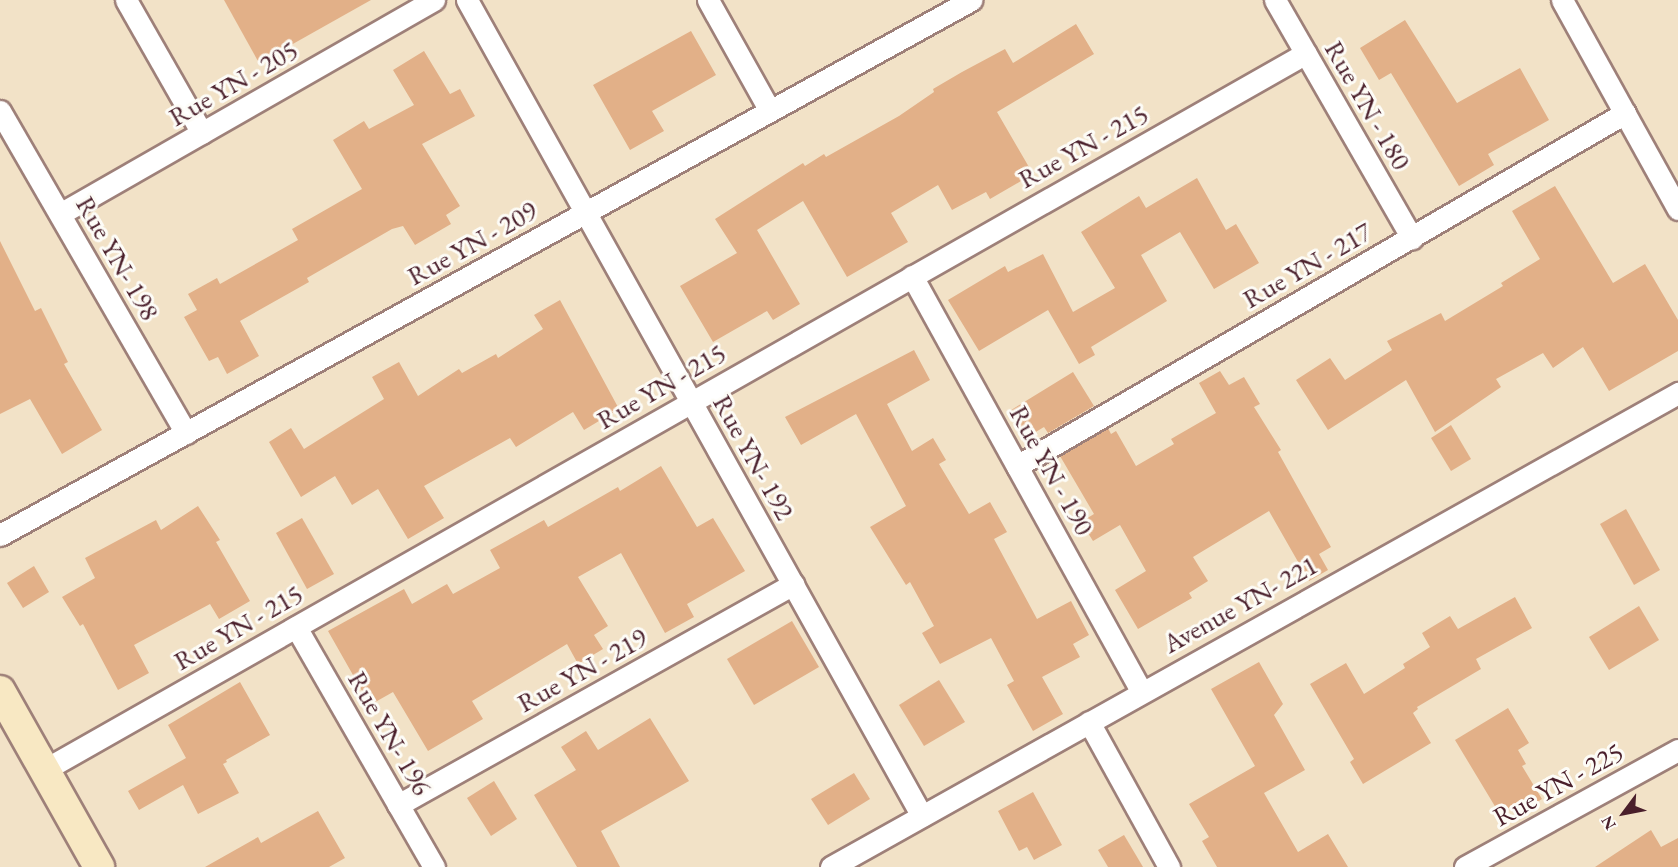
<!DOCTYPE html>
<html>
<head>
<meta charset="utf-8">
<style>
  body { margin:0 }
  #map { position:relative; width:1678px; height:867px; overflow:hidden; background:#f2e2c7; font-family:"EB Garamond",serif }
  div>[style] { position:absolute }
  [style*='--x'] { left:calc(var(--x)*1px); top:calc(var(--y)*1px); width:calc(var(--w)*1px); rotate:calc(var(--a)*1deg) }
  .building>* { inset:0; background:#e2b088 }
  .roads { filter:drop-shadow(2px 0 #9e8079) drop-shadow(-2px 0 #9e8079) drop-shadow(0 2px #9e8079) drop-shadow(0 -2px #9e8079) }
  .minor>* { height:21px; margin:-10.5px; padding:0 10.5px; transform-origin:10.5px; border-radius:10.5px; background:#fff }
  .secondary>* { height:30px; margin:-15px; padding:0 15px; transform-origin:15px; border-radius:15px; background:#f8e8c3 }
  span { translate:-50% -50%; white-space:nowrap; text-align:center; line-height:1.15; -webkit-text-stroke:6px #fdfcf7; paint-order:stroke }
  .street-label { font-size:27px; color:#4a1f2b }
  .north { position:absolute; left:1594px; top:783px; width:60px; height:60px; -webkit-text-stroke:4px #fdfcf7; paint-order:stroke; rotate:238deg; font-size:16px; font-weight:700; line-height:24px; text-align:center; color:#4a1f2b }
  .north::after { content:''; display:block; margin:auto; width:21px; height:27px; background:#4a1f2b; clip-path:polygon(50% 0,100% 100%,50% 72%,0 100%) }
</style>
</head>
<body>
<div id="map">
  <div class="building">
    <div style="clip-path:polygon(224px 0,371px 0,259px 63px)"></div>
    <div style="clip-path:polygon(1405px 20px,1457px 103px,1520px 68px,1549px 120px,1488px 154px,1494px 165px,1459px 186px,1391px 73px,1379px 80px,1360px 48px)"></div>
    <div style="clip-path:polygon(1076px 24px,1094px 54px,997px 112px,1033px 174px,990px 199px,986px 192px,952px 210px,938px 185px,891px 213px,908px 242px,847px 277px,803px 201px,757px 230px,800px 304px,773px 320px,767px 311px,713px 342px,680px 286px,737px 253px,715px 219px,803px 163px,805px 166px,824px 154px,826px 157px,899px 116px,934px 92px,933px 89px,962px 72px,1005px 49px,1013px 63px)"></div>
    <div style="clip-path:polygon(691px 31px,716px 75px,652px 111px,664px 131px,630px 150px,593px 85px)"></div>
    <div style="clip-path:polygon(424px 51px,450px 94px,460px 89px,475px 116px,422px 144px,460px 206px,446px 215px,451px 224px,415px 245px,403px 226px,392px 229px,307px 278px,309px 282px,240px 321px,259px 356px,227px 374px,218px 357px,209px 361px,184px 317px,197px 310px,188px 294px,217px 278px,220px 284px,298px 240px,292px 229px,362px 189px,333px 140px,364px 121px,369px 129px,414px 105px,393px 70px)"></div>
    <div style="clip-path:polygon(1197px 178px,1226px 230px,1236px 224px,1259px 263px,1214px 289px,1180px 232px,1141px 255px,1167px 301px,1091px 347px,1095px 355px,1079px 364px,1048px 310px,979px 351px,948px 300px,1005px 266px,1008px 272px,1043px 254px,1073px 312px,1115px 288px,1081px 232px,1139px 196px,1146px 208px)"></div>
    <div style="clip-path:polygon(1555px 186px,1613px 283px,1645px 264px,1678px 320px,1678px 351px,1609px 391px,1583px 347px,1553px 368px,1543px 353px,1496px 379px,1501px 387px,1435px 432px,1406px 380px,1328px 430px,1296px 380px,1330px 358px,1345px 380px,1392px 350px,1387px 341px,1441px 313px,1445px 321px,1503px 286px,1501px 283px,1540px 259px,1512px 211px)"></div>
    <div style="clip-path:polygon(0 241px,35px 311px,41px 308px,68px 362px,64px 364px,102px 430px,62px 454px,30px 399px,0 414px)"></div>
    <div style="clip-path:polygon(560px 300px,619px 409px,584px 430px,573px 412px,516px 447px,510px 438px,424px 486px,444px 518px,408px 539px,378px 489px,352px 505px,335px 476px,301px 497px,269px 442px,291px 428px,304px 449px,384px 399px,372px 377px,399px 362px,418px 396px,459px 369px,462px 373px,496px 354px,498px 358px,543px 329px,534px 315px)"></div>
    <div style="clip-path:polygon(914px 350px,930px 380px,887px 404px,912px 451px,933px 438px,946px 460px,939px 464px,969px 514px,990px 502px,1007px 532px,994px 539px,1037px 619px,1071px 601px,1089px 635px,1073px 644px,1080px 657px,1042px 677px,1063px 714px,1033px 731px,1007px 685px,1014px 681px,991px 638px,940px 664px,922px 633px,934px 626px,910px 582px,906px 585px,870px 527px,906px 506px,856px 414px,801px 445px,785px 417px)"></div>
    <div style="clip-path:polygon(1220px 371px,1229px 385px,1244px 377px,1260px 404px,1254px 407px,1281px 450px,1278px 452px,1331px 547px,1319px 554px,1328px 570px,1309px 581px,1269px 511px,1193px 557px,1208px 581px,1189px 593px,1192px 598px,1138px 629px,1115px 590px,1146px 571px,1120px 525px,1093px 541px,1081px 522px,1094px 514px,1060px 456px,1108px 428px,1111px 434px,1116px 431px,1136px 466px,1174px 444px,1171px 439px,1216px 413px,1199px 383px)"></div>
    <div style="clip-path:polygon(1073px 372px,1094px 406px,1048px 433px,1044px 427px,1024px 439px,1008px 412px)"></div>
    <div style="clip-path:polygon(1451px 425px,1471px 459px,1451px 471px,1431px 438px)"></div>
    <div style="clip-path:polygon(661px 466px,697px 527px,713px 518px,745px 571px,687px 604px,694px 617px,665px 633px,621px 553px,578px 577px,608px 626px,594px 635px,603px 649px,578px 664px,567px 644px,472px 701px,483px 719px,428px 751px,393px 692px,370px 705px,328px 631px,404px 589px,412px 604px,447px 584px,453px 594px,500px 568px,490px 550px,544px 520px,548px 527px,618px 487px,620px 491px)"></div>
    <div style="clip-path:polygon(198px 506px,220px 540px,216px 542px,250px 601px,219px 619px,210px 604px,134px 645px,149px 673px,118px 690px,83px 624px,80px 626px,62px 597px,95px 578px,85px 558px,156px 520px,161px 530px)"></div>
    <div style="clip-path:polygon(1626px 509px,1660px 570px,1634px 585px,1600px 524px)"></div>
    <div style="clip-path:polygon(302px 518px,334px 574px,307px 589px,276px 533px)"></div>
    <div style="clip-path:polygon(34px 566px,49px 592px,23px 608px,7px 583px)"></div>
    <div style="clip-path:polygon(1515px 597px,1532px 628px,1476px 659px,1481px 669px,1417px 707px,1418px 709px,1413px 713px,1431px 743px,1363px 784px,1350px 762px,1354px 759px,1310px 684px,1346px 663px,1364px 694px,1405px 668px,1403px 664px,1430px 647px,1422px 633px,1450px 616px,1458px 629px)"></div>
    <div style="clip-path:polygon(1639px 606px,1659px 640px,1609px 670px,1589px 637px)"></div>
    <div style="clip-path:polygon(792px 621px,819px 667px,754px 705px,727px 659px)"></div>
    <div style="clip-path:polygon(1259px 662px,1283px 704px,1274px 715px,1305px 770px,1264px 793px,1298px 852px,1328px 834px,1348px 867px,1217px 867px,1202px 841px,1209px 837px,1189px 804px,1255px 766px,1211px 689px)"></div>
    <div style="clip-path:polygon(939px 680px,965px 722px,924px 746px,899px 705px)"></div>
    <div style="clip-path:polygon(240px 682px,270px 735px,226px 760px,227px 762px,223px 764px,239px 793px,198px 814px,183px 785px,139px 810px,128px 791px,186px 758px,168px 725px)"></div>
    <div style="clip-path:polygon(1508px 708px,1529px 743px,1518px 750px,1526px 764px,1522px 766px,1542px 799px,1515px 816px,1510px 807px,1499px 813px,1455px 740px)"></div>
    <div style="clip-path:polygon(650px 718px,689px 781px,601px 831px,620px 867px,577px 867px,534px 795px,576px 770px,561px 747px,586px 731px,598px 750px)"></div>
    <div style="clip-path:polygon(854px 773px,870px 799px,828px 825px,811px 799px)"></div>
    <div style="clip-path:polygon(494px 781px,517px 819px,491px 836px,467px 798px)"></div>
    <div style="clip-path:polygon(1033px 792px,1062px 845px,1034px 860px,1027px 847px,1019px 851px,998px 811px)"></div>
    <div style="clip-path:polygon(318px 811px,345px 858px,329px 867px,205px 867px,258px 837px,261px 843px)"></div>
    <div style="clip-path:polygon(1651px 830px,1661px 847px,1678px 838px,1678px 867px,1595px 867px)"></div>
    <div style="clip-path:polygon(1124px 835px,1143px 867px,1108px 867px,1098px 850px)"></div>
  </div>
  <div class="roads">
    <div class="minor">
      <div style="--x:126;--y:0;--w:153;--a:60.3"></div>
      <div style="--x:467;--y:0;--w:934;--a:60.86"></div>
      <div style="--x:708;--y:0;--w:127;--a:60.8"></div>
      <div style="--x:1275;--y:0;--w:275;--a:60.1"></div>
      <div style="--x:1562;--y:0;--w:239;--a:61"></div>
      <div style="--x:0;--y:111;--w:372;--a:60"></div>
      <div style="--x:60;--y:214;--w:431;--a:-29.8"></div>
      <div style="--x:912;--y:276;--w:475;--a:61.1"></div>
      <div style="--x:1017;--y:466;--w:703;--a:-30.14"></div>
      <div style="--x:0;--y:535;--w:1109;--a:-28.85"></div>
      <div style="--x:296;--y:627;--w:277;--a:60.1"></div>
      <div style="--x:1089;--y:722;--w:166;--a:61.1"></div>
      <div style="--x:44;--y:770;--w:1451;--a:-29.6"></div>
      <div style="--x:398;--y:805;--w:453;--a:-29.2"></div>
      <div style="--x:831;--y:867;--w:971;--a:-29.23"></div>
      <div style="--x:1465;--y:867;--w:243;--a:-28.8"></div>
    </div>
    <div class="secondary">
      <div style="--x:0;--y:691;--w:202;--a:60.6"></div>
    </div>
  </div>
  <div class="street-label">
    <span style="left:233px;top:83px;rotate:-30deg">Rue YN - 205</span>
    <span style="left:1368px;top:105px;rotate:60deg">Rue YN - 180</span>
    <span style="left:1083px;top:146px;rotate:-29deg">Rue YN - 215</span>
    <span style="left:472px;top:243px;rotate:-29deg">Rue YN - 209</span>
    <span style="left:118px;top:258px;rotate:60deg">Rue YN- 198</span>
    <span style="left:1307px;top:265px;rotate:-30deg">Rue YN - 217</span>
    <span style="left:661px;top:386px;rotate:-30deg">Rue YN - 215</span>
    <span style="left:754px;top:457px;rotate:61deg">Rue YN- 192</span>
    <span style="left:1052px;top:470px;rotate:61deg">Rue YN - 190</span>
    <span style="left:1240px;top:604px;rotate:-29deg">Avenue YN- 221</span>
    <span style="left:238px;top:627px;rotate:-30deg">Rue YN - 215</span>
    <span style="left:582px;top:670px;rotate:-29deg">Rue YN - 219</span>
    <span style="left:390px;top:733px;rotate:60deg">Rue YN- 196</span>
    <span style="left:1558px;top:784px;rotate:-29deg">Rue YN - 225</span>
  </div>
  <div class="north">N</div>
</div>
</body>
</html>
